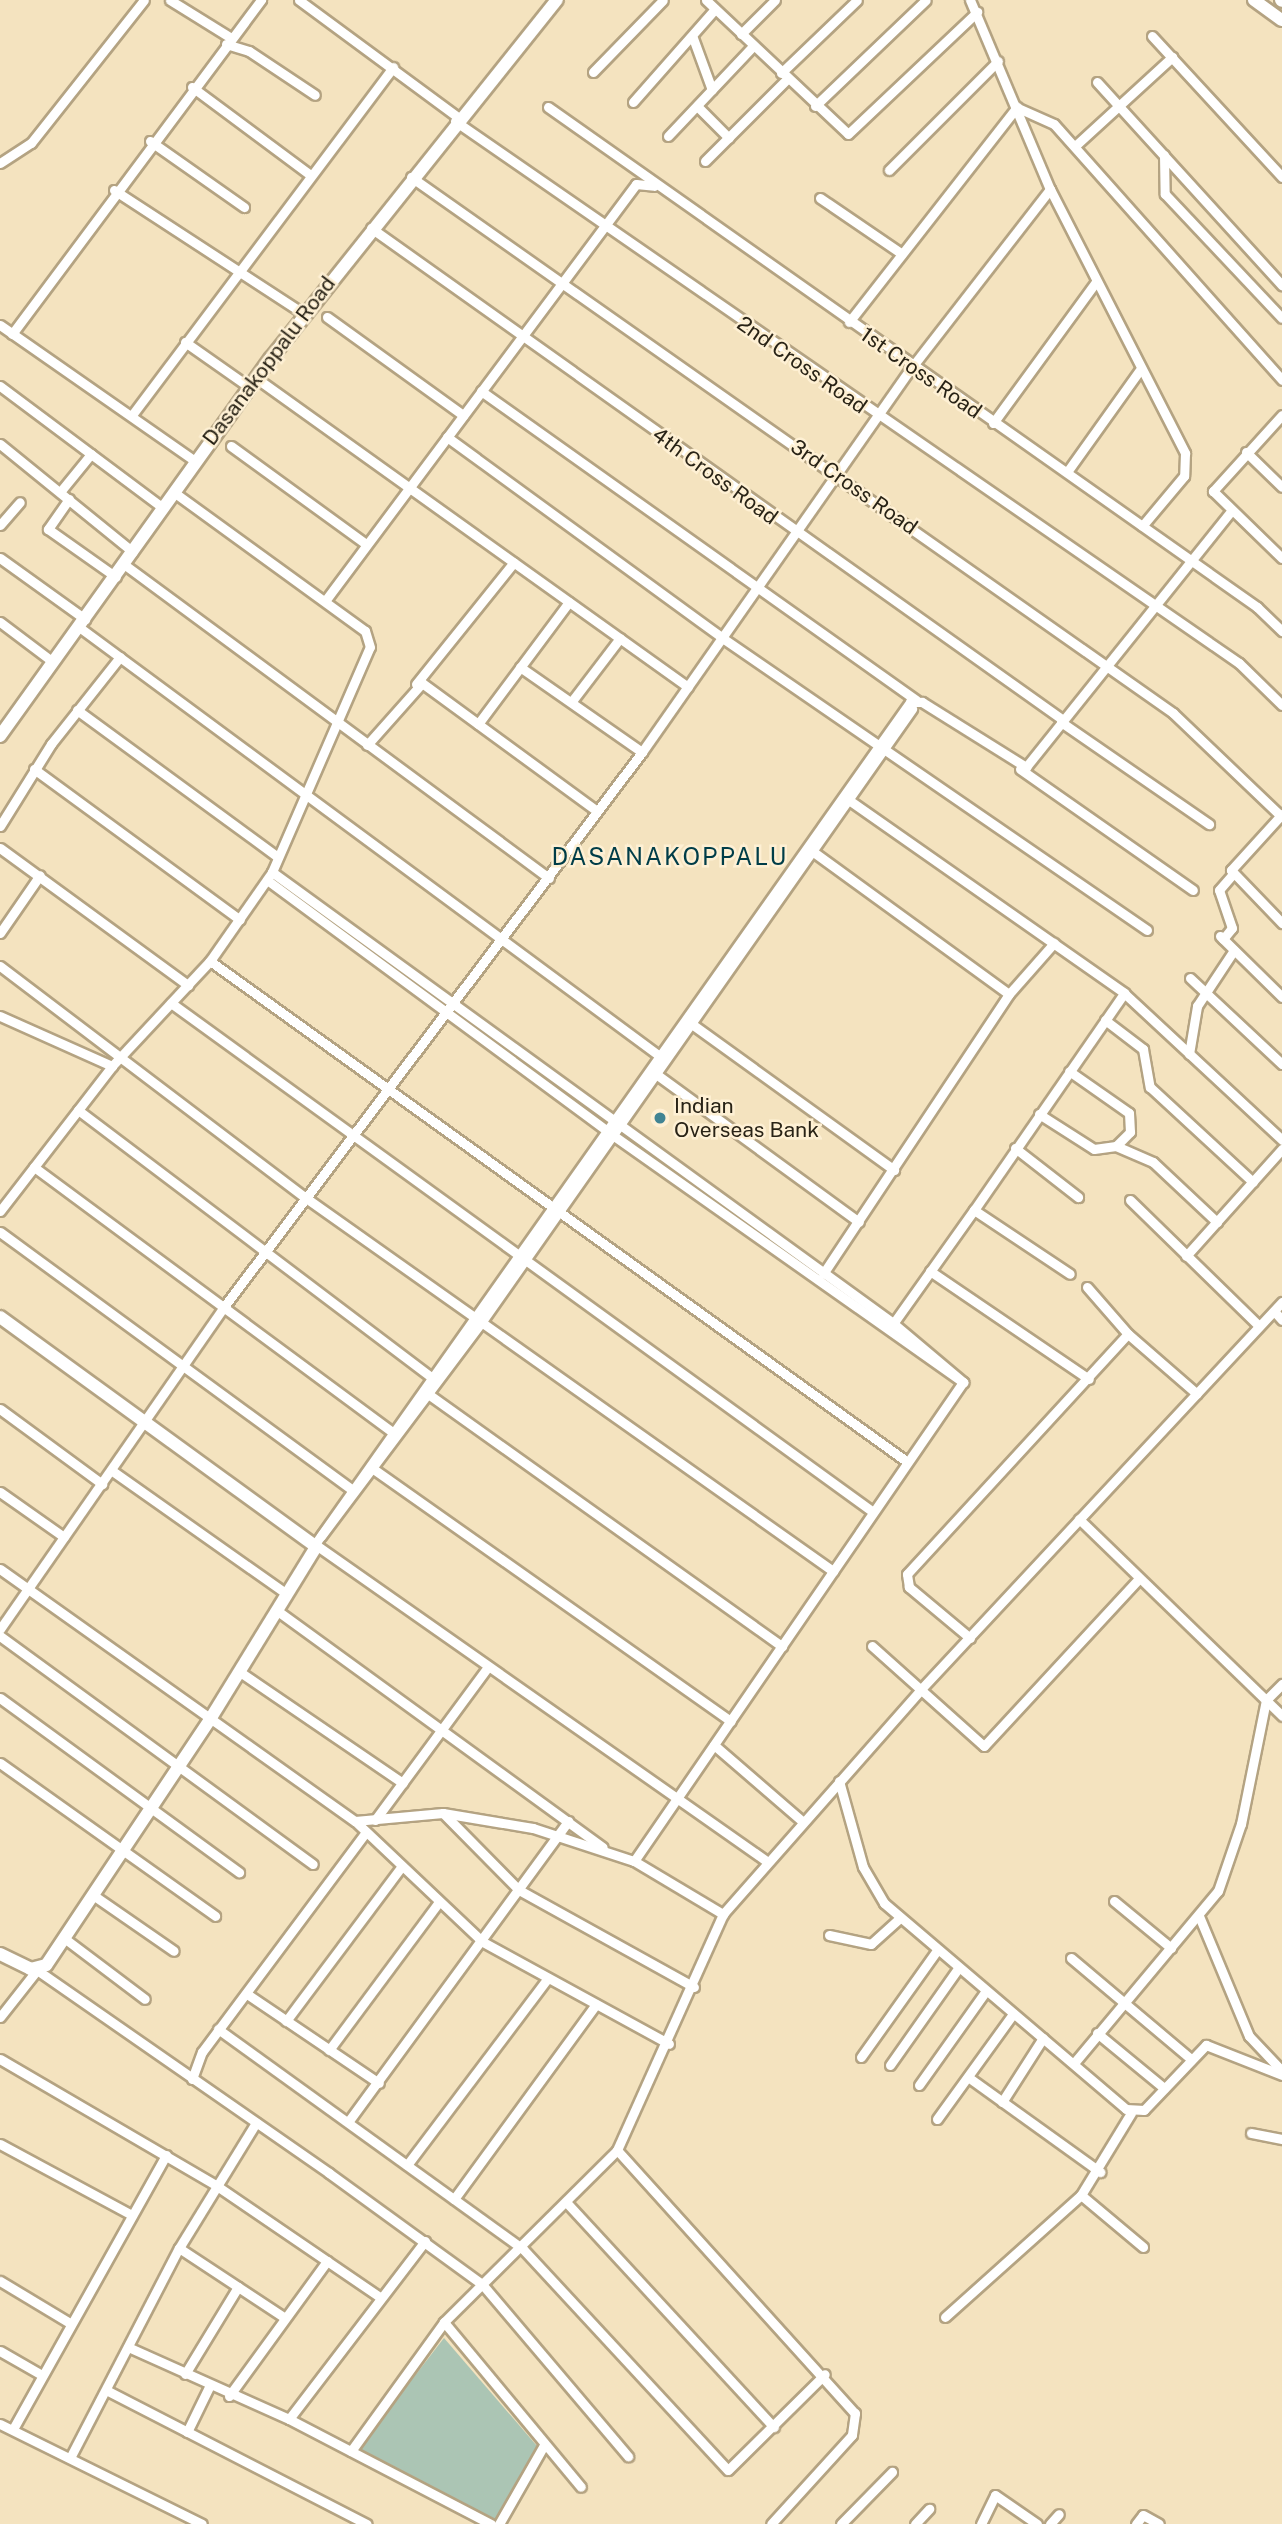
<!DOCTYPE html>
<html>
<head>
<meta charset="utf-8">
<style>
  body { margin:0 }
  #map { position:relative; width:1282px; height:2524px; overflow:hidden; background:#f4e3bf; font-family:"Public Sans",sans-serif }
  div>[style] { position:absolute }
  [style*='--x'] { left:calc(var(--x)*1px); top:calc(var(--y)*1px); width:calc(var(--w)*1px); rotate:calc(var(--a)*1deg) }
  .green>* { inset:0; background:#abc5b4 }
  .roads { filter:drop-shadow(2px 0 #b4a382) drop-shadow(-2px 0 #b4a382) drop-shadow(0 2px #b4a382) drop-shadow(0 -2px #b4a382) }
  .street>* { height:9px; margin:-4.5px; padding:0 4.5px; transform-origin:4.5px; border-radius:4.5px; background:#fff }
  .secondary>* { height:12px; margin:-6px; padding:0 6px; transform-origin:6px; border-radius:6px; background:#fff }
  .dots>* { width:19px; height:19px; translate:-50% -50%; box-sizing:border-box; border:4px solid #fef0d4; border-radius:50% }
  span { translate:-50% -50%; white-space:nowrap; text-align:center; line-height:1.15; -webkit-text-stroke:5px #fef0d4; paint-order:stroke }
  .street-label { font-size:21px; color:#292316 }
  .poi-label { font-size:21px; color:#292316 }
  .left { translate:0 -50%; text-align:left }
  .quarter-label { font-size:24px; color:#003d48; letter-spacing:2px }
</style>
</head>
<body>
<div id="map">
  <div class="green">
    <div style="clip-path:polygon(444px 2338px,537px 2446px,495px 2520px,358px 2449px)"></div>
  </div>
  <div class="roads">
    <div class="street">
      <div style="--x:170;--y:0;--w:72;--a:31.9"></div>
      <div style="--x:299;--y:0;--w:199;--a:36.4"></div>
      <div style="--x:706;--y:0;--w:195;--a:43.3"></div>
      <div style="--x:848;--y:134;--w:178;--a:-43.4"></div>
      <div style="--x:970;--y:0;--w:205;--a:67.1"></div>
      <div style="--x:1050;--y:189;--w:297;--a:62.9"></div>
      <div style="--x:1185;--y:453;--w:23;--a:92"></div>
      <div style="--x:1184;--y:476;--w:65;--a:130"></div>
      <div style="--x:741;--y:34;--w:48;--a:-45"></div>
      <div style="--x:1152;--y:36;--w:192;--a:47.3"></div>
      <div style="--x:693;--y:38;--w:55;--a:69.9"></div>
      <div style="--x:226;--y:44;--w:24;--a:17"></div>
      <div style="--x:249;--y:51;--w:79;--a:33.7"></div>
      <div style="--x:593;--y:72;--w:100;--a:-45.8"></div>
      <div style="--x:781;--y:73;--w:105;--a:-43.8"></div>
      <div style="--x:1097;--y:82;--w:275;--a:47.7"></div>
      <div style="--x:192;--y:87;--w:146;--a:36.6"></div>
      <div style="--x:633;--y:102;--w:124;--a:-48.6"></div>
      <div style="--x:697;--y:106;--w:45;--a:45"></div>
      <div style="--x:815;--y:106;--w:153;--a:-43.7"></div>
      <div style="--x:548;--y:107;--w:868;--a:35.19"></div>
      <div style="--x:1257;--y:607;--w:35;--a:44"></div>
      <div style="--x:1018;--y:108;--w:39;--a:24"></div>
      <div style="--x:1054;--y:124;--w:343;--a:48.3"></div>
      <div style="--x:455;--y:121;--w:953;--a:34.66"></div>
      <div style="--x:1239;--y:663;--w:60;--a:44.3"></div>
      <div style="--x:668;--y:136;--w:124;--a:-46.6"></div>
      <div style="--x:150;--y:141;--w:115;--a:35.1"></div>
      <div style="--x:1075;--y:146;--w:132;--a:-42.5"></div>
      <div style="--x:1164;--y:155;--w:39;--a:89"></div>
      <div style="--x:1165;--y:194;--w:170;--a:46.7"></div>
      <div style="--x:705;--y:161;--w:116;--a:-45"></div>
      <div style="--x:0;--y:163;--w:37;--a:-33"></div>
      <div style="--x:31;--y:143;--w:182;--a:-51.7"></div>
      <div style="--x:889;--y:170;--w:154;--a:-45"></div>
      <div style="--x:411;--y:177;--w:932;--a:35.12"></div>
      <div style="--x:1173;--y:713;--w:151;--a:43.7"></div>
      <div style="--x:114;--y:190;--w:227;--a:33.1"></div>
      <div style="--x:820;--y:198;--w:99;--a:34.3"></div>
      <div style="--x:371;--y:228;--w:849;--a:35.41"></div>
      <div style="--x:327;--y:317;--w:168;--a:35.8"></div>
      <div style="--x:849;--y:322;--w:273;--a:-52"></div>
      <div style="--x:0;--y:325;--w:238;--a:34.9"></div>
      <div style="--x:12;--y:334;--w:417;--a:-53.3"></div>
      <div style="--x:185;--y:342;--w:78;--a:35.1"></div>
      <div style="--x:256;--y:378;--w:531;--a:35.58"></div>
      <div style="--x:0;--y:386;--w:204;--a:36.8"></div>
      <div style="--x:481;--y:391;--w:534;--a:35.39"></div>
      <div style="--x:132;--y:415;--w:435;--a:-53.1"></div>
      <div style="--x:1282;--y:415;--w:103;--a:132.2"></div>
      <div style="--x:1213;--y:491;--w:96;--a:44.2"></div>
      <div style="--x:993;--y:423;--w:175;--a:-53.9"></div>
      <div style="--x:447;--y:437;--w:339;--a:36.1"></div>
      <div style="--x:721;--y:637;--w:517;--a:34.52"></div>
      <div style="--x:0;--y:444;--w:171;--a:39.1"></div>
      <div style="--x:231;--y:446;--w:167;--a:36"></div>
      <div style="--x:1246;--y:452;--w:50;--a:44.2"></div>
      <div style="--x:1067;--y:472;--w:124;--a:-54.5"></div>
      <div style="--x:60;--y:492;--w:49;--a:-50.8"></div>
      <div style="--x:69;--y:499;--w:37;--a:125"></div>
      <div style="--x:48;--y:529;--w:83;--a:35.2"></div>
      <div style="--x:0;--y:525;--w:30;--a:-49"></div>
      <div style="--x:0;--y:558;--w:105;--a:35.7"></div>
      <div style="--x:125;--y:565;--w:527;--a:36.44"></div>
      <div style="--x:325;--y:601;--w:520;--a:-53.28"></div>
      <div style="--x:636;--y:184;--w:18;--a:6"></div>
      <div style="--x:0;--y:622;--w:66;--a:37"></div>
      <div style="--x:79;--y:627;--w:724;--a:36.46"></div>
      <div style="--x:520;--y:667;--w:149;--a:34.9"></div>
      <div style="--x:416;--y:684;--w:156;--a:-51.2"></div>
      <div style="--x:572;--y:701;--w:79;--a:-52.7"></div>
      <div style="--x:77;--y:710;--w:249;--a:36.2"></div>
      <div style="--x:1061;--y:722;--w:180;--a:34.6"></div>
      <div style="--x:478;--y:724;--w:152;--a:-53.3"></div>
      <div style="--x:367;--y:745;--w:83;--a:-48.4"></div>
      <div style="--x:422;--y:683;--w:217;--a:36.2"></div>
      <div style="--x:34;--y:769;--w:255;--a:36.2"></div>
      <div style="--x:1020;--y:769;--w:211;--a:35"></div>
      <div style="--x:846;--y:798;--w:340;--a:35"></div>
      <div style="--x:1124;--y:993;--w:216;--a:42.9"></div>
      <div style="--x:1282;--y:814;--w:76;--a:132.3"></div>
      <div style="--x:1231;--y:870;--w:74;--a:46.1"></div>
      <div style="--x:0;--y:826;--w:97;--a:-58.1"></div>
      <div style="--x:51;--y:744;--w:111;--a:-51.6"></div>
      <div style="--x:0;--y:848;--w:233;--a:36.1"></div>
      <div style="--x:808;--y:848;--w:248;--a:36"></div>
      <div style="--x:1009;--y:994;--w:336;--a:123.6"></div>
      <div style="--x:272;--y:872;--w:767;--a:35.99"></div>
      <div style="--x:893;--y:1323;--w:92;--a:40.1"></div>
      <div style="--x:963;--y:1382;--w:581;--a:124.48"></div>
      <div style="--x:267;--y:880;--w:423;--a:36.4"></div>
      <div style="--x:607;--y:1131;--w:436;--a:35.2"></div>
      <div style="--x:0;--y:933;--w:70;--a:-55.4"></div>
      <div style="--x:1220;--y:936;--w:87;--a:44.5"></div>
      <div style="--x:1223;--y:939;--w:14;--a:-51"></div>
      <div style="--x:1232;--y:928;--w:40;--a:-108.9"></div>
      <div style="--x:1219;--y:890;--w:20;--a:-49"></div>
      <div style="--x:210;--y:961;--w:857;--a:35.69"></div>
      <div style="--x:0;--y:966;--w:384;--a:37.2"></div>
      <div style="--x:306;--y:1198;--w:646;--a:35.29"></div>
      <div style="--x:1190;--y:978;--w:126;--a:43.1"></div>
      <div style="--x:1009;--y:994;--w:68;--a:-48.6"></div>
      <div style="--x:171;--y:1003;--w:867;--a:35.94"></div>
      <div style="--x:0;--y:1016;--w:123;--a:24.1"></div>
      <div style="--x:1105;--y:1020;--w:48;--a:37.3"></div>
      <div style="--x:1143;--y:1049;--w:39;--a:80"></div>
      <div style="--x:1150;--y:1087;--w:140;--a:42.7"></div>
      <div style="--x:689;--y:1022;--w:253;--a:35.8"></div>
      <div style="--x:1189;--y:1054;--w:49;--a:-80.5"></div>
      <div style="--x:1197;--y:1006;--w:67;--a:-56.5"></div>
      <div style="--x:656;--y:1074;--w:251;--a:36.1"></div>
      <div style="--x:78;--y:1110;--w:446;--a:37.1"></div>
      <div style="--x:1039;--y:1114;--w:65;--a:32.5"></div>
      <div style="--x:1094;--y:1149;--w:22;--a:-8"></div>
      <div style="--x:1116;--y:1146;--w:20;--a:-45"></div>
      <div style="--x:1130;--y:1132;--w:19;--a:-93"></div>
      <div style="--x:1129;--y:1113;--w:73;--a:-145"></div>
      <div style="--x:1116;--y:1146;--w:40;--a:23.4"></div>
      <div style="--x:1153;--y:1162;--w:88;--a:43.2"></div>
      <div style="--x:1015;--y:1148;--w:80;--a:37.9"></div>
      <div style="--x:34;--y:1167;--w:448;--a:36.5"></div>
      <div style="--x:1130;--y:1200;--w:180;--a:44.3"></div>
      <div style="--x:974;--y:1210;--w:264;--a:-55.3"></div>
      <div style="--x:0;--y:1211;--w:183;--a:-52.3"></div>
      <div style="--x:112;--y:1066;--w:144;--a:-47"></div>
      <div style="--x:210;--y:961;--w:108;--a:-55.1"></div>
      <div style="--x:272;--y:872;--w:245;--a:-66.5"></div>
      <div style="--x:370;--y:647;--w:17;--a:-107"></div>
      <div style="--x:365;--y:631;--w:236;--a:-144"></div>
      <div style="--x:0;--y:1232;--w:436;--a:36.2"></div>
      <div style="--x:1186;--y:1256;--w:144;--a:-48.1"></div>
      <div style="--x:930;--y:1271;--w:192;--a:34.2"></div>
      <div style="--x:1087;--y:1287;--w:62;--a:48.9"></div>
      <div style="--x:1128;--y:1334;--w:91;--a:41"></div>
      <div style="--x:1274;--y:1311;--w:12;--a:48"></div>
      <div style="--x:890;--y:1328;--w:145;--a:-54.6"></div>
      <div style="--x:974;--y:1210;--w:115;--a:33.7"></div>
      <div style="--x:424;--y:1391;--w:440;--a:35.5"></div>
      <div style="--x:0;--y:1409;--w:127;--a:36.3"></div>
      <div style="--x:372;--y:1468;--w:439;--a:35.2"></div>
      <div style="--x:111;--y:1470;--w:215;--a:35.2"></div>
      <div style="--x:0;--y:1492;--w:78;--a:35.1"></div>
      <div style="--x:1079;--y:1519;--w:283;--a:44.1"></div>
      <div style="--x:321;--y:1536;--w:270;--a:-53.1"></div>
      <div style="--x:483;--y:1320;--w:747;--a:-54.93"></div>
      <div style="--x:315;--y:1544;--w:1031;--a:-54.75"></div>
      <div style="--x:910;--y:702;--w:12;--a:0"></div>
      <div style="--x:922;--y:702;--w:123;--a:32"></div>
      <div style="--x:1026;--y:767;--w:329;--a:-51.3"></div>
      <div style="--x:316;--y:1545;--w:548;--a:35.05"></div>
      <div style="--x:0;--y:1569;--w:435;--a:35.4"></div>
      <div style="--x:355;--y:1821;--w:88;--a:-5.2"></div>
      <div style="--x:443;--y:1813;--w:91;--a:9.5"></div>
      <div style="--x:533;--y:1828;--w:106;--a:18.1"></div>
      <div style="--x:634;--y:1861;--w:104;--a:30.8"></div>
      <div style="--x:723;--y:1914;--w:301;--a:-48.6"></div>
      <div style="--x:922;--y:1688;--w:528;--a:-47"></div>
      <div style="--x:279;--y:1612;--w:400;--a:36"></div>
      <div style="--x:0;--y:1629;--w:391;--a:-55.2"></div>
      <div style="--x:223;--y:1308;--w:696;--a:-53"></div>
      <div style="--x:642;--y:752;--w:470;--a:-55"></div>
      <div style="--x:912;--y:367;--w:225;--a:-52.2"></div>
      <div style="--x:0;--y:1636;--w:387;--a:36.1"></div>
      <div style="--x:970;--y:1638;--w:80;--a:-140.1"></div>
      <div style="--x:909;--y:1587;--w:13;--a:-99"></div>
      <div style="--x:907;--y:1574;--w:326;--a:-47.4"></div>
      <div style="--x:872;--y:1646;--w:150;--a:41.8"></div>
      <div style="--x:984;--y:1746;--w:225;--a:-47.2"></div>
      <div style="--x:240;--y:1672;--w:197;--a:34.3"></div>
      <div style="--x:0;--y:1698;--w:296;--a:36.1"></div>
      <div style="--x:714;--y:1745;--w:116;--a:40.8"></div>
      <div style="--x:0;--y:1763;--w:264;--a:35.4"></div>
      <div style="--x:839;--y:1781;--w:89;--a:74.4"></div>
      <div style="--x:863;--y:1867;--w:42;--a:59.7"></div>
      <div style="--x:884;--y:1903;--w:318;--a:40.4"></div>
      <div style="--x:1126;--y:2109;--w:18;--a:3"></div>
      <div style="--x:1144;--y:2110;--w:90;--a:-46.4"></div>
      <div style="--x:1206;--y:2045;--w:82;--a:21.5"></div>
      <div style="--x:443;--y:1813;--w:108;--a:45.4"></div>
      <div style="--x:519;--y:1890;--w:200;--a:29"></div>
      <div style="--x:375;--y:1820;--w:190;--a:-53.6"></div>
      <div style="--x:355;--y:1821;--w:176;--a:43.4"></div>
      <div style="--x:483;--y:1942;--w:212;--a:28.7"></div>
      <div style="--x:93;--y:1895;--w:98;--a:34.7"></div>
      <div style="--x:1114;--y:1901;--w:74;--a:39.5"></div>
      <div style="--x:1199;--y:1916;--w:130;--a:67.4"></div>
      <div style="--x:1249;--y:2036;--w:48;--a:46.7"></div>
      <div style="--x:829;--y:1935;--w:43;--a:12.1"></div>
      <div style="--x:871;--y:1944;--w:39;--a:-42"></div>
      <div style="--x:64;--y:1938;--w:101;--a:37"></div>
      <div style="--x:1071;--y:1958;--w:157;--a:40.1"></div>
      <div style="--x:247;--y:1994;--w:159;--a:34"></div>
      <div style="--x:0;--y:2017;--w:60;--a:-51.8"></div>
      <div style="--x:37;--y:1970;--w:356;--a:34.8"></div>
      <div style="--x:329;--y:2173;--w:189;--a:36"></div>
      <div style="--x:482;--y:2284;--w:226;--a:49.7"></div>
      <div style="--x:286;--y:2021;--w:192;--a:-53.2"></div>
      <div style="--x:218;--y:2029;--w:376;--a:35.8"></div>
      <div style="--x:523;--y:2249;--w:301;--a:47.2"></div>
      <div style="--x:728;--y:2470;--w:136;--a:-44.7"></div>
      <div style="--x:1097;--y:2033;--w:87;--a:39.4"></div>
      <div style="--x:329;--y:2050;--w:184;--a:-53.4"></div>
      <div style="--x:861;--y:2057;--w:129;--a:-54.5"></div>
      <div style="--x:0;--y:2059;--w:251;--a:30.3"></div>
      <div style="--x:217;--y:2186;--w:195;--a:34.3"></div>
      <div style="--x:1074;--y:2063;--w:224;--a:-50.1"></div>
      <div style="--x:1218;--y:1891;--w:71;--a:-71.1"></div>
      <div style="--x:1241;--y:1824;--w:126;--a:-78.6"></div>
      <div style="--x:1266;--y:1700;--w:23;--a:-45"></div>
      <div style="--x:890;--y:2065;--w:116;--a:-54.8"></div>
      <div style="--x:968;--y:2077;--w:163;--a:35.7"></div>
      <div style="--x:192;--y:2079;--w:29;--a:-70"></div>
      <div style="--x:202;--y:2052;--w:273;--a:-53.3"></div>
      <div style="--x:919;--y:2085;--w:114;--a:-54.6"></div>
      <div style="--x:1002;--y:2102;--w:76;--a:-57.4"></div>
      <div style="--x:937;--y:2119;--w:130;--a:-54.1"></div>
      <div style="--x:348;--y:2122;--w:373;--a:-53.8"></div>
      <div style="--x:1251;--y:2133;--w:32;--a:11"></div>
      <div style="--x:0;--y:2144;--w:150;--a:28.3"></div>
      <div style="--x:617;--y:2150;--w:355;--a:47.9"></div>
      <div style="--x:855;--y:2413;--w:22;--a:98"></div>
      <div style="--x:852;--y:2435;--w:120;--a:132.3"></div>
      <div style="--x:407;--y:2165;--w:234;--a:-53"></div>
      <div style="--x:1081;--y:2195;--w:81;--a:40"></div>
      <div style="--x:454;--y:2199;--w:241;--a:-53.9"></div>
      <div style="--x:567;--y:2203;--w:305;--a:47.3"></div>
      <div style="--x:179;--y:2248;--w:123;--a:33.4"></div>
      <div style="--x:0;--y:2281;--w:82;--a:31"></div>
      <div style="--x:945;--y:2317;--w:183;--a:-41.9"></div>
      <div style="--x:1081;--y:2195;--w:96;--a:-58.6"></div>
      <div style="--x:444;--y:2322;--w:214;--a:50.3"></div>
      <div style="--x:128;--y:2347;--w:176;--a:24.1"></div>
      <div style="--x:289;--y:2419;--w:228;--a:27.5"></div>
      <div style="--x:0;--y:2351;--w:46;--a:29.9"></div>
      <div style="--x:185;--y:2374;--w:102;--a:-58.7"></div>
      <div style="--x:106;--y:2390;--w:293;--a:27.2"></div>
      <div style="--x:229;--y:2396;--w:167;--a:-54"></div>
      <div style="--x:289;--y:2419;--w:224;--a:-52.6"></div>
      <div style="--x:0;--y:2424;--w:225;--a:26.3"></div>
      <div style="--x:13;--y:2429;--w:314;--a:-60.8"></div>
      <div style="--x:187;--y:2432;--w:50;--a:-63.9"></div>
      <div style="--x:351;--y:2451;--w:159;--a:-54.2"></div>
      <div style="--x:444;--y:2322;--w:244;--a:-44.8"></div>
      <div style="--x:617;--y:2150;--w:259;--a:-65.8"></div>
      <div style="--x:71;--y:2456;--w:234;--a:-62.6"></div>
      <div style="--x:179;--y:2248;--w:147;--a:-58.4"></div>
      <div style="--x:499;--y:2524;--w:91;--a:-60.3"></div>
      <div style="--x:841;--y:2524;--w:73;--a:-45.6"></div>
      <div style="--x:915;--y:2524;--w:21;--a:-47"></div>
      <div style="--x:981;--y:2524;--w:32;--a:-64"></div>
      <div style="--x:995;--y:2495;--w:51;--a:34.6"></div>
      <div style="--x:1050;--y:2524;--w:13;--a:-48"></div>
      <div style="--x:1136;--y:2524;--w:11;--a:-52"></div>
      <div style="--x:1143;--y:2515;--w:18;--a:29"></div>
    </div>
    <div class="secondary">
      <div style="--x:1254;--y:0;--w:34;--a:36"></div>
      <div style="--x:1281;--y:0;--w:1;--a:45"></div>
      <div style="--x:0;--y:736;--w:465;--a:-54.4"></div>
      <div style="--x:271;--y:358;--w:458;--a:-51.4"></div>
      <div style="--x:0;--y:1317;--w:391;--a:36"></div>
      <div style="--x:316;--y:1547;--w:201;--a:121.6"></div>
      <div style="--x:211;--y:1718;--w:297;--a:123.7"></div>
      <div style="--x:46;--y:1965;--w:16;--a:165"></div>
      <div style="--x:31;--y:1969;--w:34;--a:-154"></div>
    </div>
  </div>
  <div class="dots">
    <div style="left:660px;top:1118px;background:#418493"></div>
  </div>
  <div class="street-label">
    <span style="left:269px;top:361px;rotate:-53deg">Dasanakoppalu Road</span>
    <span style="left:802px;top:365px;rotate:35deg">2nd Cross Road</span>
    <span style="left:921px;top:373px;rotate:35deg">1st Cross Road</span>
    <span style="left:715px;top:476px;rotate:36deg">4th Cross Road</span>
    <span style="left:854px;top:487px;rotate:35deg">3rd Cross Road</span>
  </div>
  <div class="poi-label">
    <span class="left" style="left:674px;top:1118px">Indian<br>Overseas Bank</span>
  </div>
  <div class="quarter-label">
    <span style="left:670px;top:857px">DASANAKOPPALU</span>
  </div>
</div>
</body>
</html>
